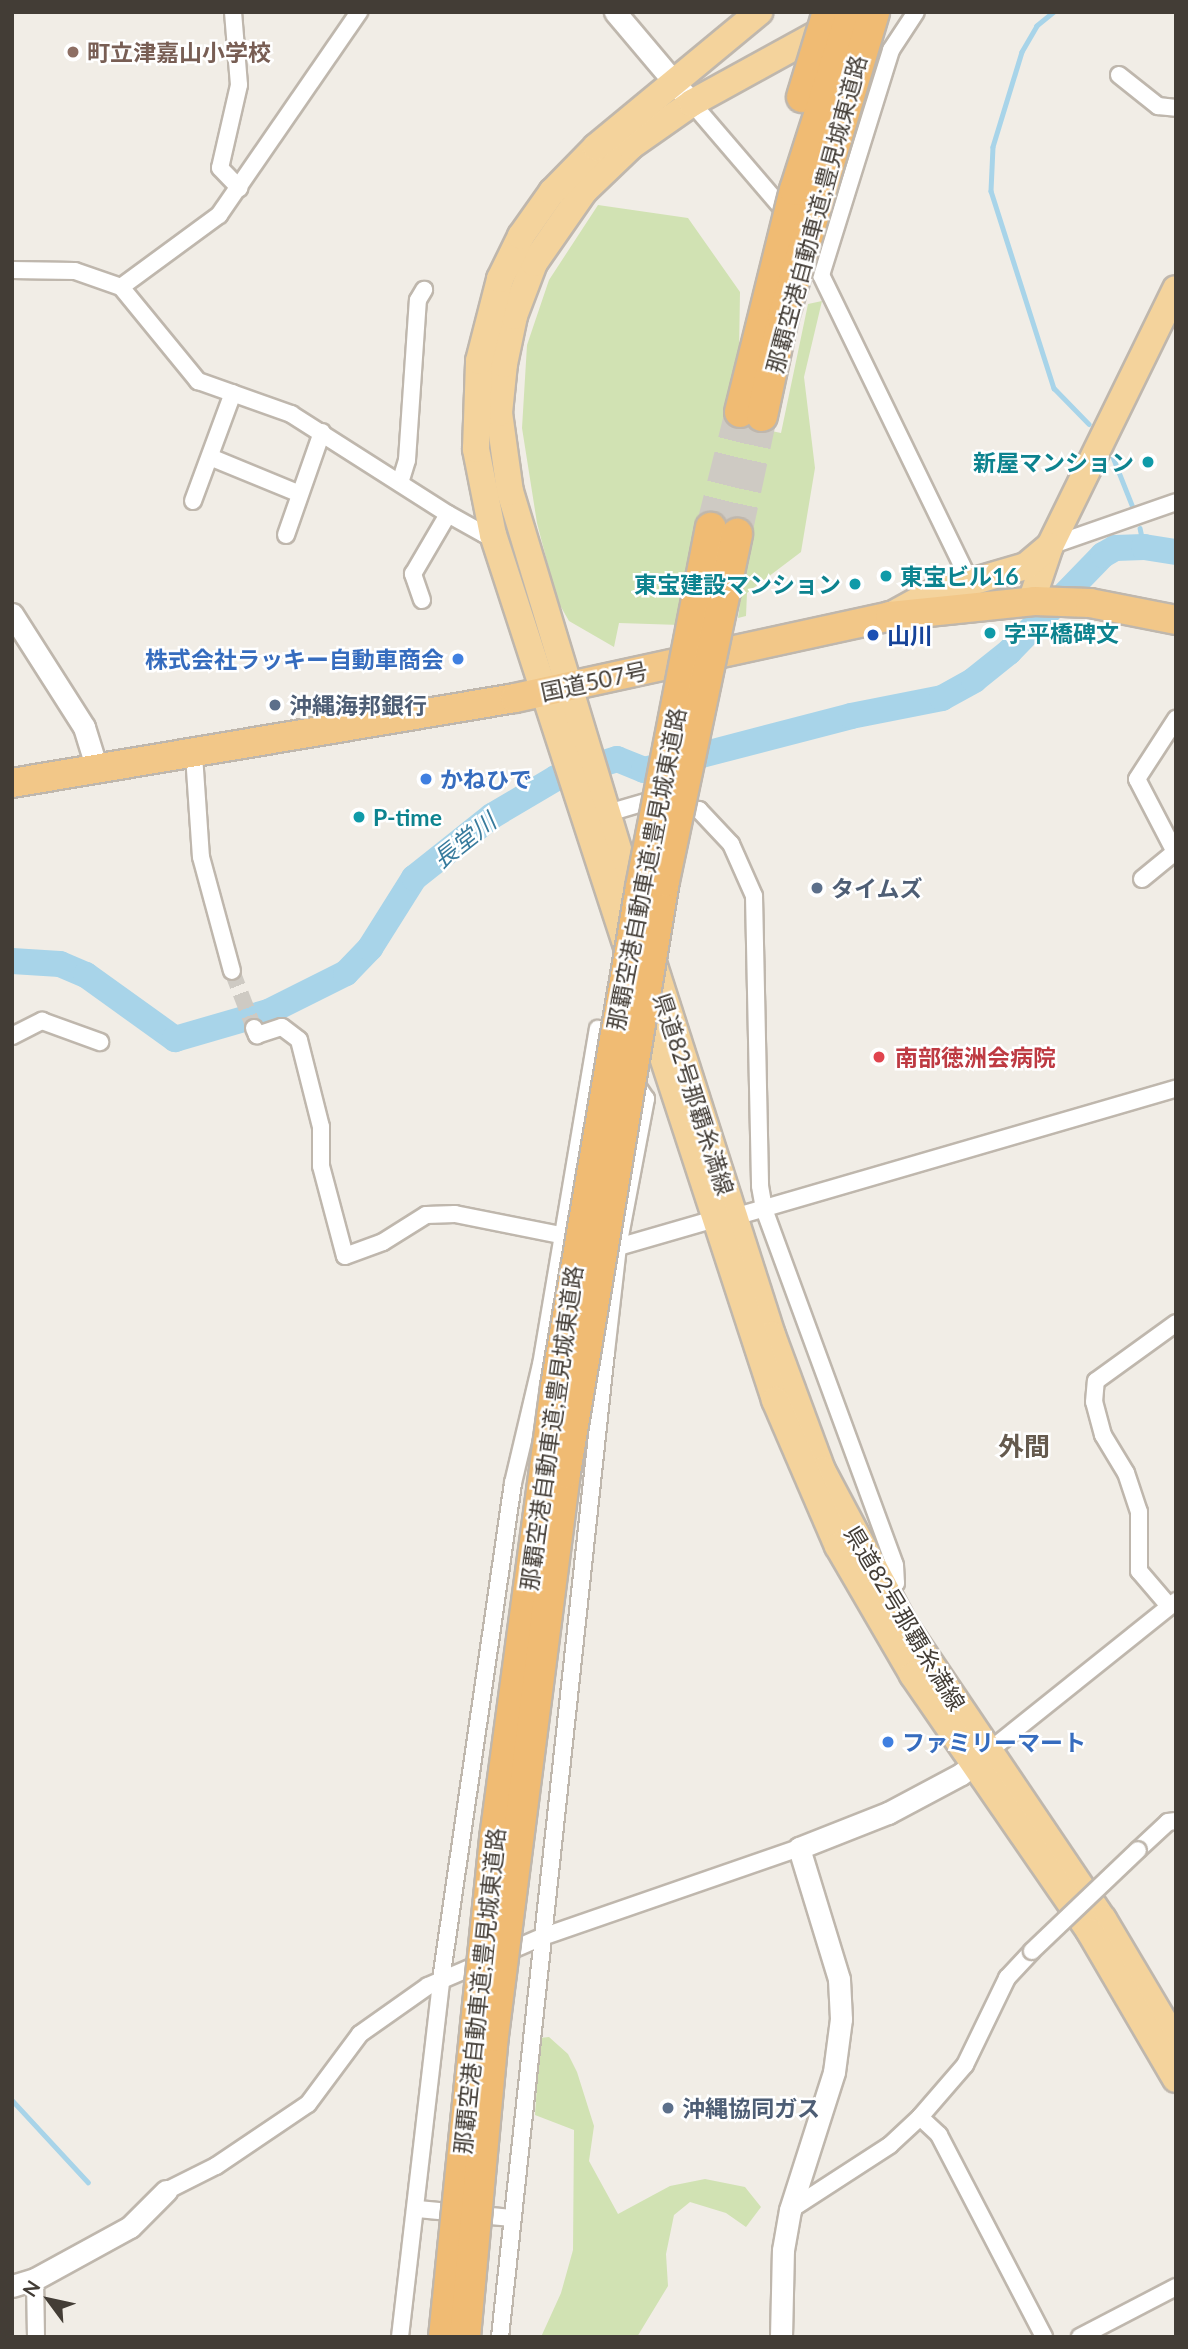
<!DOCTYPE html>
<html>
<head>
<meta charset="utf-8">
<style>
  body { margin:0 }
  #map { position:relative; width:1188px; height:2349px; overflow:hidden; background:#f1ede6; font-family:Lato,"Noto Sans JP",sans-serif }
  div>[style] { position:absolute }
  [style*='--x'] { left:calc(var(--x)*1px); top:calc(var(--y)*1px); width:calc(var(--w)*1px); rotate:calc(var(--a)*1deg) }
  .green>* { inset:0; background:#d1e2b3 }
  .stream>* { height:4.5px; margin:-2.25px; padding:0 2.25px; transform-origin:2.25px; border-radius:2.25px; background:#a8d4e9 }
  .river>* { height:26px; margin:-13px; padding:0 13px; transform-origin:13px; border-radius:13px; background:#a8d4e9 }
  .minor-tunnel>* { height:16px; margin-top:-8px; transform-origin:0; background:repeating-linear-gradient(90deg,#cecac3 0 16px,transparent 0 24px) }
  .motorway-tunnel>* { height:30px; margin-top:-15px; transform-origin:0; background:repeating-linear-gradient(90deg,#cecac3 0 30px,transparent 0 45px) }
  .roads { filter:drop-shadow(2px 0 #bfb7ad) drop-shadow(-2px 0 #bfb7ad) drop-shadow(0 2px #bfb7ad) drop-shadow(0 -2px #bfb7ad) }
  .minor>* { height:16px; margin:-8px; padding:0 8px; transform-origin:8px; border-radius:8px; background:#fff }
  .tertiary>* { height:21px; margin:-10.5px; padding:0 10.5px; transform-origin:10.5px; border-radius:10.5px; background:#fff }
  .primary>* { height:26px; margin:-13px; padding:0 13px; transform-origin:13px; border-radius:13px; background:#f4d39c }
  .trunk>* { height:28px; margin:-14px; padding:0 14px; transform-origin:14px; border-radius:14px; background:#f2c788 }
  .bridges { filter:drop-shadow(2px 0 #bfb7ad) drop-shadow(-2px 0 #bfb7ad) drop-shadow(0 2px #bfb7ad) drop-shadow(0 -2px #bfb7ad) }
  .minor-bridge>* { height:16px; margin:-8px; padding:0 8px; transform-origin:8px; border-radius:8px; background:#fff }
  .motorway-bridge>* { height:30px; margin:-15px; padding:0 15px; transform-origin:15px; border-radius:15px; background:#f0bb73 }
  .dots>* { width:19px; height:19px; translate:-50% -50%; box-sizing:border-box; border:4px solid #fff; border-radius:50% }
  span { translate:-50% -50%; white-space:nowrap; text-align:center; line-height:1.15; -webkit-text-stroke:5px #fff; paint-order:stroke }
  .education-label { font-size:23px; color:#785e54; font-weight:700 }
  .left { translate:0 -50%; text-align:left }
  .street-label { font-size:23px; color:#433d36 }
  .culture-label { font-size:23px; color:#0d838f; font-weight:700 }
  .right { translate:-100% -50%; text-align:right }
  .transit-label { font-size:23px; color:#164399; font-weight:700 }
  .shop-label { font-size:23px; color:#366cbe; font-weight:700 }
  .service-label { font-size:23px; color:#4e5e75; font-weight:700 }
  .health-label { font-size:23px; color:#be3a42; font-weight:700 }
  .water-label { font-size:24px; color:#387b9d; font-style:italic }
  .quarter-label { font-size:26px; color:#655a4e; font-weight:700 }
  .frame { position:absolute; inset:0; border:14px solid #433d36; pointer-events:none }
  .north { position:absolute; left:14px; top:2265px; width:70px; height:70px; -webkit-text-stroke:5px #fff; paint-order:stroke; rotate:303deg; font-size:19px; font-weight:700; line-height:28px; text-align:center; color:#433d36 }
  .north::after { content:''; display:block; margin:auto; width:24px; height:32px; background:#433d36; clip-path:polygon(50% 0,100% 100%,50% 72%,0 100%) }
</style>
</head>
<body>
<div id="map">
  <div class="green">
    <div style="clip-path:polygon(598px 205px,688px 218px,740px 292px,739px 352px,725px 421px,781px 433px,808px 304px,822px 301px,804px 377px,815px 468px,801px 552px,747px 593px,746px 616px,738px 618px,750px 533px,680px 625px,619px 623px,614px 647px,569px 621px,557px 600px,537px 523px,522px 428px,527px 345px,549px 280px)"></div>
    <div style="clip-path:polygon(549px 2037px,568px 2054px,577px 2072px,594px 2126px,589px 2161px,618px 2214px,670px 2186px,705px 2179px,745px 2187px,761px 2207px,746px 2227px,726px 2213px,690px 2202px,674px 2215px,666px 2254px,668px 2286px,637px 2337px,541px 2337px,561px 2293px,573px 2250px,574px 2130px,535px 2115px,540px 2038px)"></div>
  </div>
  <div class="stream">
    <div style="--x:1054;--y:12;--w:22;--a:141"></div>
    <div style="--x:1037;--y:26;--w:30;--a:120"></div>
    <div style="--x:1022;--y:52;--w:99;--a:107"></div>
    <div style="--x:993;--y:147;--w:44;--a:92.6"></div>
    <div style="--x:991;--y:191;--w:207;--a:72.3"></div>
    <div style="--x:1054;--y:388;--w:50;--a:45.8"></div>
    <div style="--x:1113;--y:457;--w:52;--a:68.4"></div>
    <div style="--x:1140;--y:528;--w:19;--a:78"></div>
    <div style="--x:12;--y:2100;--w:112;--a:47.2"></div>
  </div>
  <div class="river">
    <div style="--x:12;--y:961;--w:48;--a:3.6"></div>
    <div style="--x:60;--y:964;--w:28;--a:23"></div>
    <div style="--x:86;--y:975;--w:110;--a:35.7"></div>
    <div style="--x:175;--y:1039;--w:97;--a:-16.2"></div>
    <div style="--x:268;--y:1012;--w:87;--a:-26.6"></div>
    <div style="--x:346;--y:973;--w:35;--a:-46"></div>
    <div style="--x:370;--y:948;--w:83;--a:-57.8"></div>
    <div style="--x:414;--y:878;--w:100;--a:-38.5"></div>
    <div style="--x:492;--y:816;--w:74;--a:-30.7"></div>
    <div style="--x:556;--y:778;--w:64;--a:-17.3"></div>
    <div style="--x:617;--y:759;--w:29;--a:22"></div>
    <div style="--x:644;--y:770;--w:214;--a:-14.6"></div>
    <div style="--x:851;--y:716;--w:93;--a:-11.2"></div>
    <div style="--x:942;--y:698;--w:37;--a:-29"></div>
    <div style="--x:974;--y:680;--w:45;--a:-38.7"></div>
    <div style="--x:1009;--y:652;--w:135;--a:-45.9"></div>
    <div style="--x:1103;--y:555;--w:14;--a:-30"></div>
    <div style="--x:1115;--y:548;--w:29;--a:-2"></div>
    <div style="--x:1144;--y:547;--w:32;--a:9"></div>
  </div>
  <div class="minor-tunnel">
    <div style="--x:232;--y:971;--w:61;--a:68.9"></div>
  </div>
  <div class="motorway-tunnel">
    <div style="--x:711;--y:528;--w:120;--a:-76"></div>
    <div style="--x:737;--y:534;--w:121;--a:-78"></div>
  </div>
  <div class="roads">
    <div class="minor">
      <div style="--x:233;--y:12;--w:73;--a:85.3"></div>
      <div style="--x:239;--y:85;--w:85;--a:102.9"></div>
      <div style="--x:220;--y:168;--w:28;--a:46"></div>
      <div style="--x:1119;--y:75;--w:50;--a:38.5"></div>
      <div style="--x:1158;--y:106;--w:18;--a:6"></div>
      <div style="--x:692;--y:103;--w:149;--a:49.4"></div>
      <div style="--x:806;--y:244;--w:376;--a:64.1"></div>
      <div style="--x:12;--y:270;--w:63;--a:0.9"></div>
      <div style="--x:75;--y:271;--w:49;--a:19.2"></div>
      <div style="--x:121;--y:287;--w:122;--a:50.7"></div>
      <div style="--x:198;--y:381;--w:99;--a:19.5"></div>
      <div style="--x:291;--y:414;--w:186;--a:32.5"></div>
      <div style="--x:448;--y:514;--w:41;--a:29.1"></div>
      <div style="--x:484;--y:534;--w:9;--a:6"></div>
      <div style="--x:821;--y:275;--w:236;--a:-72.7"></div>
      <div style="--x:891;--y:50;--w:45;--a:-56.7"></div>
      <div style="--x:121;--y:287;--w:122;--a:-36.3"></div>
      <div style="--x:219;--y:215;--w:247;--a:-55.4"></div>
      <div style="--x:210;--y:457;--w:97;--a:22.3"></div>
      <div style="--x:400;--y:483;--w:24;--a:-73"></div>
      <div style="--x:407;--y:460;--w:160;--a:-86.1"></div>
      <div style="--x:418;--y:300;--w:12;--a:-59"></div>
      <div style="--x:193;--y:501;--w:115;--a:-69.7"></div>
      <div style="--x:286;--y:535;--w:109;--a:-70.7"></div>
      <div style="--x:1050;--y:546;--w:133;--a:-19.2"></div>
      <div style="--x:422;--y:600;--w:28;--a:-109"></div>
      <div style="--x:413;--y:574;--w:69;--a:-59.7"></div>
      <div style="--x:194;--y:755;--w:102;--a:86.1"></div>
      <div style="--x:201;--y:857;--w:118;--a:74.8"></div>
      <div style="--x:608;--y:813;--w:43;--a:-16.3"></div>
      <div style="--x:649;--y:801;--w:51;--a:10.2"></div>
      <div style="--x:699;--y:810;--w:47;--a:46.7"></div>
      <div style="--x:731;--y:844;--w:57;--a:66.1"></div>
      <div style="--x:754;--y:896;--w:290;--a:88.8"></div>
      <div style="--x:760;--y:1186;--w:23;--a:80"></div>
      <div style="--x:764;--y:1209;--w:379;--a:69.8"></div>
      <div style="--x:895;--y:1565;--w:18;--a:87"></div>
      <div style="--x:896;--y:1583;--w:20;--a:139"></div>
      <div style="--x:1142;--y:879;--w:43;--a:-39.3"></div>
      <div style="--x:1175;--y:852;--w:82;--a:-117.5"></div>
      <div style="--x:1137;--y:779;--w:72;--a:-57"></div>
      <div style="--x:254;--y:1028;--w:8;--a:67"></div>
      <div style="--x:257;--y:1035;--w:26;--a:-18"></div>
      <div style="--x:282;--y:1027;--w:21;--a:37"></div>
      <div style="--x:299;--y:1040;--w:90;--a:75.8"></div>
      <div style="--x:321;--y:1127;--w:39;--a:90"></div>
      <div style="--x:321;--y:1166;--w:93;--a:75.1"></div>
      <div style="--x:345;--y:1256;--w:40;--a:-20.2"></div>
      <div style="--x:383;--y:1242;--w:51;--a:-32.1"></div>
      <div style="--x:426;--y:1215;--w:29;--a:-2"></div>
      <div style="--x:455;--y:1214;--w:117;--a:11.3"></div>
      <div style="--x:12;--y:1036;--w:34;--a:-27"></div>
      <div style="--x:42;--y:1021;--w:62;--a:19.9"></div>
      <div style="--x:734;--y:1217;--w:460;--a:-16.2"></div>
      <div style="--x:609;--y:1245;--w:9;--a:13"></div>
      <div style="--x:618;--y:1247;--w:101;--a:-16.1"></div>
      <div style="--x:1169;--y:1606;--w:46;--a:-130.6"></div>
      <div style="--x:1139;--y:1571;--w:59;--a:-90"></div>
      <div style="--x:1139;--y:1512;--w:41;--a:-108.4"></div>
      <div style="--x:1126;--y:1473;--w:44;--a:-121.2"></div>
      <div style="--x:1103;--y:1435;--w:34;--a:-105"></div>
      <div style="--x:1094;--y:1402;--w:21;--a:-85"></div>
      <div style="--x:1096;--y:1381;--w:99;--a:-35.9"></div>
      <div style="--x:989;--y:1751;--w:240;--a:-38.7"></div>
      <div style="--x:1138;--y:1850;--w:41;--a:-43"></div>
      <div style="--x:1168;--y:1822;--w:8;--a:-7"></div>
      <div style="--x:920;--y:2117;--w:26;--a:43"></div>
      <div style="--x:939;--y:2135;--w:228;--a:62.5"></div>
      <div style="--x:166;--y:2191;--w:56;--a:-26.6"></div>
      <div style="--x:216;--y:2166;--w:111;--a:-34"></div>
      <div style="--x:308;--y:2104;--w:87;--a:-53.4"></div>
      <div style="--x:360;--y:2034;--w:83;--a:-35.2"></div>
      <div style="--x:428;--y:1986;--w:124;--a:-23.3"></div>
      <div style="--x:542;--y:1937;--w:272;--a:-19.1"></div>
      <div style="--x:418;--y:2209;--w:94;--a:5.5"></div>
      <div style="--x:790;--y:2210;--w:119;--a:-33"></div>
      <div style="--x:890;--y:2145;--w:41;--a:-43"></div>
      <div style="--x:920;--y:2117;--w:69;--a:-49.1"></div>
      <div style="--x:965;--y:2065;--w:97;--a:-64.2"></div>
      <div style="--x:1007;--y:1978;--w:37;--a:-47"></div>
      <div style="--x:35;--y:2279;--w:58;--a:89"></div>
      <div style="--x:400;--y:2337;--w:359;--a:-83.4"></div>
      <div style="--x:441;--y:1980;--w:502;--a:-81.76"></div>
      <div style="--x:513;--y:1483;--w:121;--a:-76.7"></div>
      <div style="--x:541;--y:1365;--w:341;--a:-80.4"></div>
      <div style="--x:500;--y:2337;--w:991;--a:-83.86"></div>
      <div style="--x:606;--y:1352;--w:106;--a:-83.5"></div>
      <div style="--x:618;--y:1247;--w:151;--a:-79.3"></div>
      <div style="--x:646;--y:1099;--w:27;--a:-124"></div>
      <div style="--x:1080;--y:2337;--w:108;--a:-27.5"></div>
    </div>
    <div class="tertiary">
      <div style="--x:615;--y:12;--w:119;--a:49.8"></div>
      <div style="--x:12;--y:614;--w:134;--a:57.5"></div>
      <div style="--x:84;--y:727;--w:44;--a:72.8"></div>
      <div style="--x:12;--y:2286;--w:24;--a:-17"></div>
      <div style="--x:35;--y:2279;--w:108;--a:-28.7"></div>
      <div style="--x:130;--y:2227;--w:51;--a:-45"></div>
      <div style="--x:781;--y:2337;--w:87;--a:-88.7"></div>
      <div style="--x:783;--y:2250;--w:41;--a:-80.1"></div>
      <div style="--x:790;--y:2210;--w:145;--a:-72.3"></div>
      <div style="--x:834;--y:2072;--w:53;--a:-82.5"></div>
      <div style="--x:841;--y:2019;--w:40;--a:-92.9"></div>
      <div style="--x:839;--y:1979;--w:137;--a:-107"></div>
      <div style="--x:799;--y:1848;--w:96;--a:-21.5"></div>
      <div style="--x:888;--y:1813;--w:83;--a:-28.1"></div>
      <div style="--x:961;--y:1774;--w:31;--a:-38"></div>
    </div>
    <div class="primary">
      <div style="--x:1031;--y:602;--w:59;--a:-71.3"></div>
      <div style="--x:1050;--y:546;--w:286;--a:-63.9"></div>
      <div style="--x:892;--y:615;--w:43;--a:-28.9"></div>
      <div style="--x:930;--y:594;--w:100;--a:-16.3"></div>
      <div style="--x:1026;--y:566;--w:31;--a:-40"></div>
      <div style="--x:637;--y:912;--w:439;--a:-106.8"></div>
      <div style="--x:510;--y:492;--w:80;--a:-97.9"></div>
      <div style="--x:499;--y:413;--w:49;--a:-84.2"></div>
      <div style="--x:504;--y:364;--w:49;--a:-78.2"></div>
      <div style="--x:514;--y:316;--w:57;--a:-69.3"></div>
      <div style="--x:534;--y:263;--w:88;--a:-55.2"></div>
      <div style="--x:584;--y:191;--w:65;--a:-43.8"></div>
      <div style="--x:631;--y:146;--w:75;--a:-35.2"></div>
      <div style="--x:692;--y:103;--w:162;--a:-28.8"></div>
      <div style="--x:630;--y:956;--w:443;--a:-108"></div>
      <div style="--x:493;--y:535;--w:88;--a:-101.2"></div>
      <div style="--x:476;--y:449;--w:88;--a:-88"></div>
      <div style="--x:479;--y:361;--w:85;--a:-75.6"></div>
      <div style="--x:500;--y:279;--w:48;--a:-64"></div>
      <div style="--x:521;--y:236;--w:54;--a:-54.8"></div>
      <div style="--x:552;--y:192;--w:63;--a:-45.6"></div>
      <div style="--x:596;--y:147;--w:212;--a:-39.6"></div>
      <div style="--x:651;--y:956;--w:398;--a:72.3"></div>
      <div style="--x:772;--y:1335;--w:144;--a:69.7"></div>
      <div style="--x:822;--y:1470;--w:177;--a:62"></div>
      <div style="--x:905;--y:1626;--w:354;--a:56"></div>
      <div style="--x:1103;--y:1919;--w:143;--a:59.3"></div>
      <div style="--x:644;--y:999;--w:422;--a:71.9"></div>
      <div style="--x:775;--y:1400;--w:159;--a:66.7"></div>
      <div style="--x:838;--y:1546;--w:149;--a:59.8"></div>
      <div style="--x:913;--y:1675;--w:312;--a:55.4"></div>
      <div style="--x:1090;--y:1932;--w:170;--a:59.7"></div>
    </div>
    <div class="trunk">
      <div style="--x:12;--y:783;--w:510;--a:-9.59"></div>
      <div style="--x:515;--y:698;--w:384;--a:-12.3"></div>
      <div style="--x:890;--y:616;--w:145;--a:-5.9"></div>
      <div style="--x:1034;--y:601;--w:56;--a:2"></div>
      <div style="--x:1090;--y:603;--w:88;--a:11.2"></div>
    </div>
  </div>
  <div class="bridges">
    <div class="minor-bridge">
      <div style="--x:1032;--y:1951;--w:146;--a:-43.6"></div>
    </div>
    <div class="motorway-bridge">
      <div style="--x:802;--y:97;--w:89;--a:-73"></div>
      <div style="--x:740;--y:412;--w:229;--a:-76.1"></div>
      <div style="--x:795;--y:190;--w:187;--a:-72.2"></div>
      <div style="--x:762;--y:416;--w:100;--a:-77.9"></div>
      <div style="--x:783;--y:318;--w:319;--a:-73.4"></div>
      <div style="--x:444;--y:2337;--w:502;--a:-84.16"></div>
      <div style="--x:495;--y:1838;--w:456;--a:-82.3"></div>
      <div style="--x:556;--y:1386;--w:506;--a:-80.33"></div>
      <div style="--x:641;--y:887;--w:366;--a:-79"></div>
      <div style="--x:465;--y:2337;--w:302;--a:-84.7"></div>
      <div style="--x:493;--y:2036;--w:568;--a:-82.71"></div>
      <div style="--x:565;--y:1473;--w:600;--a:-80.51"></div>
      <div style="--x:664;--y:881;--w:355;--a:-78.1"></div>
    </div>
  </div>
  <div class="dots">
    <div style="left:73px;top:52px;background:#8d6e63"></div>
    <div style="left:1148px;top:462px;background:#0f9aa8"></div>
    <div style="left:886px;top:576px;background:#0f9aa8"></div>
    <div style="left:855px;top:584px;background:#0f9aa8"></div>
    <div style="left:990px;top:633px;background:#0f9aa8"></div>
    <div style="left:873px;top:635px;background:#1a4fb4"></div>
    <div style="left:458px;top:659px;background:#3f7fe0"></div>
    <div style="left:275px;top:705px;background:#5c6f8a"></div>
    <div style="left:426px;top:779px;background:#3f7fe0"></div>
    <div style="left:359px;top:817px;background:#0f9aa8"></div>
    <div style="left:817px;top:888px;background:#5c6f8a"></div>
    <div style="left:879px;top:1057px;background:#e0444e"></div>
    <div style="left:888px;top:1742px;background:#3f7fe0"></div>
    <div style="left:668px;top:2108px;background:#5c6f8a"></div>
  </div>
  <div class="education-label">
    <span class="left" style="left:87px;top:52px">町立津嘉山小学校</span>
  </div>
  <div class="street-label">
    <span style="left:816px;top:214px;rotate:-75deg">那覇空港自動車道;豊見城東道路</span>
    <span style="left:594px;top:681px;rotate:-12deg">国道507号</span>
    <span style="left:646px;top:869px;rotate:-79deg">那覇空港自動車道;豊見城東道路</span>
    <span style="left:694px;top:1094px;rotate:72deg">県道82号那覇糸満線</span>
    <span style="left:551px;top:1428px;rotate:-82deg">那覇空港自動車道;豊見城東道路</span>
    <span style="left:905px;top:1618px;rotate:59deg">県道82号那覇糸満線</span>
    <span style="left:479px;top:1991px;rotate:-84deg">那覇空港自動車道;豊見城東道路</span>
  </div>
  <div class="culture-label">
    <span class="right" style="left:1134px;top:462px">新屋マンション</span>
    <span class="left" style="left:900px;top:576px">東宝ビル16</span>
    <span class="right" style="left:841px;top:584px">東宝建設マンション</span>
    <span class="left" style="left:1004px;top:633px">字平橋碑文</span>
    <span class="left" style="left:373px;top:817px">P-time</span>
  </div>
  <div class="transit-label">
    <span class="left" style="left:887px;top:635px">山川</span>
  </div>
  <div class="shop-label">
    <span class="right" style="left:444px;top:659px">株式会社ラッキー自動車商会</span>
    <span class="left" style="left:440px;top:779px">かねひで</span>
    <span class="left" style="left:902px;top:1742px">ファミリーマート</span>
  </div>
  <div class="service-label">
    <span class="left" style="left:289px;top:705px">沖縄海邦銀行</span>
    <span class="left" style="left:831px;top:888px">タイムズ</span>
    <span class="left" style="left:682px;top:2108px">沖縄協同ガス</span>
  </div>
  <div class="health-label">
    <span class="left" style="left:895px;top:1057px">南部徳洲会病院</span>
  </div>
  <div class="water-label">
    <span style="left:464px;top:840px;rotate:-38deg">長堂川</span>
  </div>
  <div class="quarter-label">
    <span style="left:1024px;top:1447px">外間</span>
  </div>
  <div class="frame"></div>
  <div class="north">N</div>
</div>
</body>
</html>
